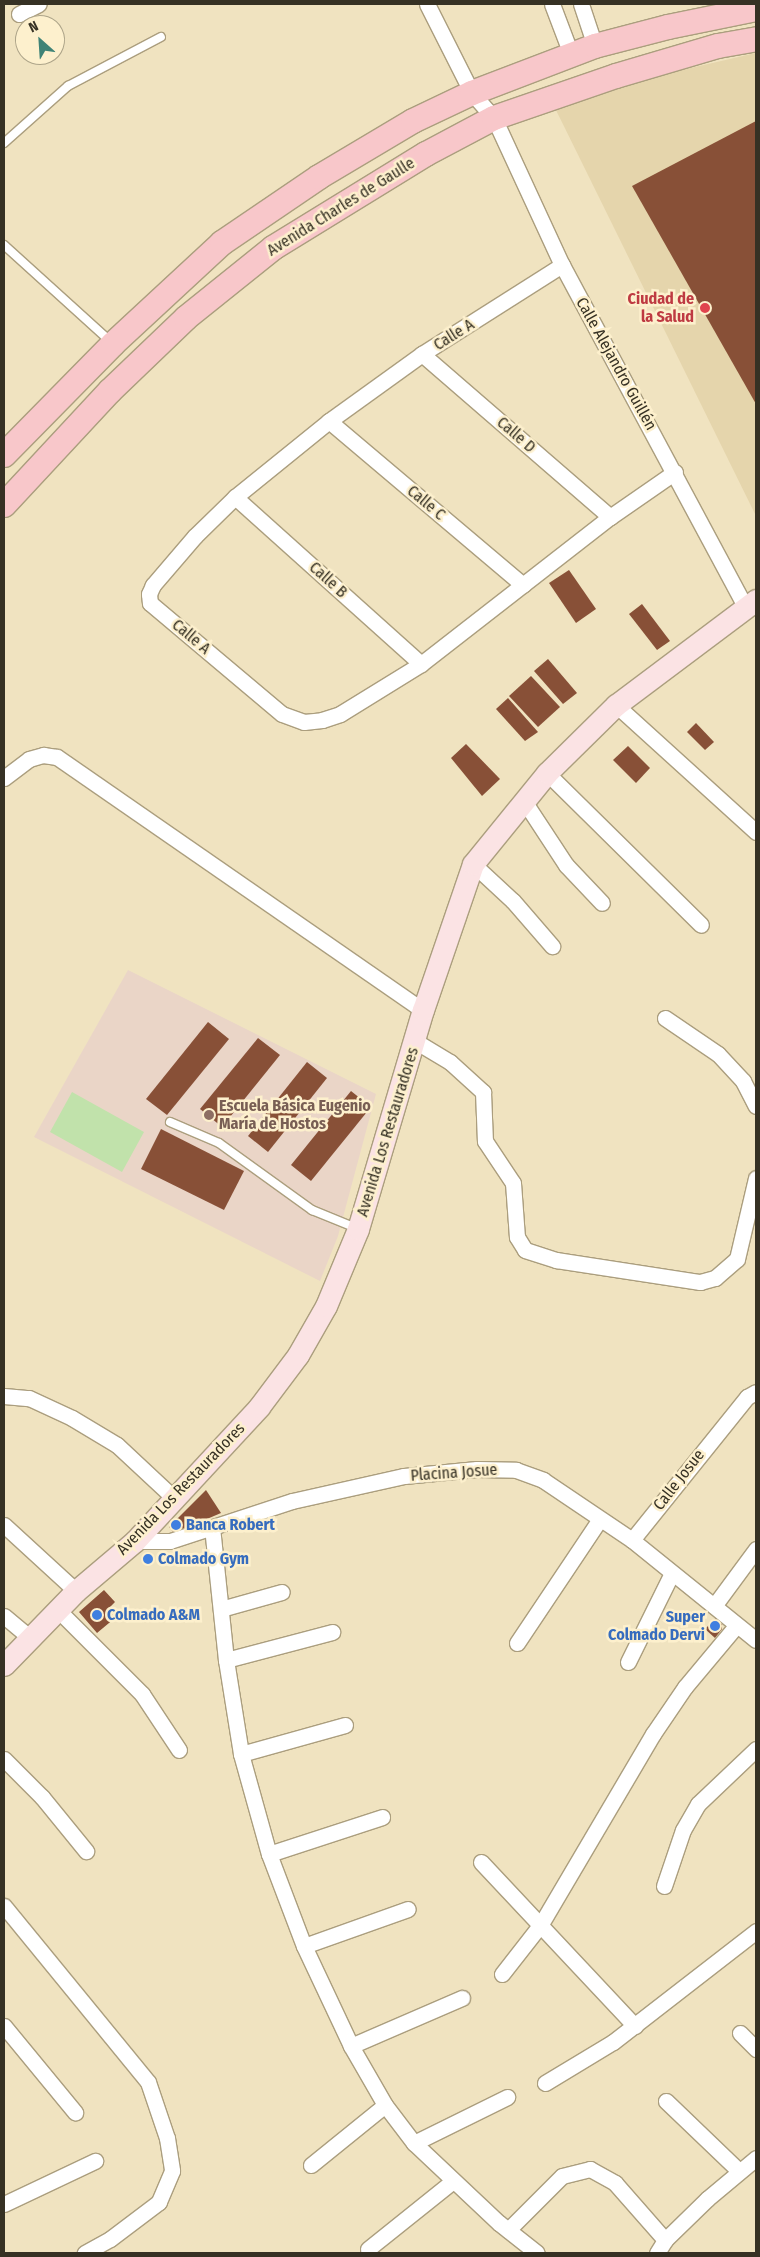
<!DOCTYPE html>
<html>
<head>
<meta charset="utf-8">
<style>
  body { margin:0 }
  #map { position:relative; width:760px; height:2257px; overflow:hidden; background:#f0e3c0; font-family:"Fira Sans Condensed",sans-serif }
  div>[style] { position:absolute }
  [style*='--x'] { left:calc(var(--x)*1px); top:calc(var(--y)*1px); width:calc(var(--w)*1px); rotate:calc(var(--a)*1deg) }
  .built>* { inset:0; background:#e5d5ac }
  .education>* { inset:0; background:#ead5c7 }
  .green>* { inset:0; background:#c1e2ab }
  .building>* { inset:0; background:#885037 }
  .roads { filter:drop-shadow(1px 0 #ab9e7e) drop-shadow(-1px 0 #ab9e7e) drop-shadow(0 1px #ab9e7e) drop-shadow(0 -1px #ab9e7e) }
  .lane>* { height:8px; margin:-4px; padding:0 4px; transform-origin:4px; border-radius:4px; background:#fff }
  .street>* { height:15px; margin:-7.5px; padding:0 7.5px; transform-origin:7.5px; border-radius:7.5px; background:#fff }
  .secondary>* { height:21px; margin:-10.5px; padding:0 10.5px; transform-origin:10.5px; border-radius:10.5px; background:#fbe3e4 }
  .primary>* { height:24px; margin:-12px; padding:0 12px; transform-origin:12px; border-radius:12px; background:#f8c7ca }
  .dots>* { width:14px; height:14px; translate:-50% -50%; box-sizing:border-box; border:2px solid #fdf0cd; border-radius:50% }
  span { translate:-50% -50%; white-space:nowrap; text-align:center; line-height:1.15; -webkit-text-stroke:5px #fdf0cd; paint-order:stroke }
  .street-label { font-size:16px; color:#363124 }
  .health-label { font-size:16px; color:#be3a42; font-weight:700 }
  .right { translate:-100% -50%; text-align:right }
  .education-label { font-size:16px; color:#785e54; font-weight:700 }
  .left { translate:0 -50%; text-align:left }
  .shop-label { font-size:16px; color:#366cbe; font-weight:700 }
  .frame { position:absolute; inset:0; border:5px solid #363124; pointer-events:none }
  .north { position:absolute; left:15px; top:15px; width:50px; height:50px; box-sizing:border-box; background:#fdf0cd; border:1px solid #ada489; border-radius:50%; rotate:334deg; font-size:14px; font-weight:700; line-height:20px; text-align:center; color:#363124 }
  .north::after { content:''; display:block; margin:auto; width:18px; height:22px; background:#3f8376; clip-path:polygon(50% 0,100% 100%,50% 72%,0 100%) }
</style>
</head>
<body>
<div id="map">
  <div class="built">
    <div style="clip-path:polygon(756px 53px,756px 516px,551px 100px)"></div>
  </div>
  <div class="education">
    <div style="clip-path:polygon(128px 970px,376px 1094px,338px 1236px,320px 1281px,34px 1137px)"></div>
  </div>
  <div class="green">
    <div style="clip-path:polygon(72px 1092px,144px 1132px,122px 1172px,50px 1132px)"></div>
  </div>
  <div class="building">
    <div style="clip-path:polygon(756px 121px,756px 404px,632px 186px)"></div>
    <div style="clip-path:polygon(569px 570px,596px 609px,576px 623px,549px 583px)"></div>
    <div style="clip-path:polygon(642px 604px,670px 641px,657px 650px,629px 614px)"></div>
    <div style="clip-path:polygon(548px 659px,577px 693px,563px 704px,534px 671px)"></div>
    <div style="clip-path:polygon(531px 676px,560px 707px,538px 727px,509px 696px)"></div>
    <div style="clip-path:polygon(508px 698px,538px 732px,525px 741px,496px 709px)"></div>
    <div style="clip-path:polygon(696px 723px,714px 742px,705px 750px,687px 732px)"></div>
    <div style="clip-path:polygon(466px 744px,500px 779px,482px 796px,451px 758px)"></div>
    <div style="clip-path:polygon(628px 746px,650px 768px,636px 783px,613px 760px)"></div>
    <div style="clip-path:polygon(208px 1022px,229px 1039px,167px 1115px,146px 1099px)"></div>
    <div style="clip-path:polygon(258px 1038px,280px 1055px,222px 1127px,200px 1109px)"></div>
    <div style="clip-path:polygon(307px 1062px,327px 1078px,268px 1152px,248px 1136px)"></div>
    <div style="clip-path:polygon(351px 1091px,371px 1107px,311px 1181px,291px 1165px)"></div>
    <div style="clip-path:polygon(161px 1129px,244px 1171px,224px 1210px,141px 1169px)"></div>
    <div style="clip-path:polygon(206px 1490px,221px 1513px,174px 1533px,169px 1527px)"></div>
    <div style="clip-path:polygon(150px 1554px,153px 1561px,146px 1565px,142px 1557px)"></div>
    <div style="clip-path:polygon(104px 1590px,115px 1602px,108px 1609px,115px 1618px,97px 1633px,79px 1612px)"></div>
    <div style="clip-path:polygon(716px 1618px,722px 1624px,722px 1629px,715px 1638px,705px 1629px)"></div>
  </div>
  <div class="roads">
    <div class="lane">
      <div style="--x:4;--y:143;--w:86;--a:-41.7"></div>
      <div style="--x:68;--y:86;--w:105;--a:-27.8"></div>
      <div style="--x:4;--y:245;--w:146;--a:42.2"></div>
      <div style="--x:170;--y:1122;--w:53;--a:23.2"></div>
      <div style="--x:219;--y:1143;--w:115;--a:35.8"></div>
      <div style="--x:312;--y:1210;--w:48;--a:22.2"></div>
    </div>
    <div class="street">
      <div style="--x:427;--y:4;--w:100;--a:63.2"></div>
      <div style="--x:472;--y:93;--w:33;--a:49"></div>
      <div style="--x:494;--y:118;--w:162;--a:65.2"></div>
      <div style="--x:562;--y:265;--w:388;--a:61.8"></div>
      <div style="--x:552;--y:4;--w:53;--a:69.2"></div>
      <div style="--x:581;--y:4;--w:44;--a:71.6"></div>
      <div style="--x:19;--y:14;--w:22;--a:-27"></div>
      <div style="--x:562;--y:265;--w:166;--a:147.6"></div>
      <div style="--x:422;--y:354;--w:115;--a:144.2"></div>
      <div style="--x:329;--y:421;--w:121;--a:141"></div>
      <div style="--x:235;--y:497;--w:56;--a:135.7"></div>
      <div style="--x:195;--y:536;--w:65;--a:130.6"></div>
      <div style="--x:153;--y:585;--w:10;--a:114"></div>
      <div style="--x:149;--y:594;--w:9;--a:84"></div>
      <div style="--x:150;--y:603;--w:172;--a:40.1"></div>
      <div style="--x:282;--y:714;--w:23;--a:20"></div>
      <div style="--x:304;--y:722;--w:18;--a:-6"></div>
      <div style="--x:322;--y:720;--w:19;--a:-18"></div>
      <div style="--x:340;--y:714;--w:95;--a:-31.7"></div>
      <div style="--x:421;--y:664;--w:239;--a:-37.9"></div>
      <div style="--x:610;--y:517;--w:79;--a:-34.7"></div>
      <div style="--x:422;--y:354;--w:249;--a:40.9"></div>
      <div style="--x:329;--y:421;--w:254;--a:40.2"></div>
      <div style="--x:235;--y:497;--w:250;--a:41.9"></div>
      <div style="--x:616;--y:705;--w:189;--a:42.2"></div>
      <div style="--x:547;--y:773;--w:216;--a:44.6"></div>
      <div style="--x:4;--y:778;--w:31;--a:-37"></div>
      <div style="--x:29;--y:759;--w:15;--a:-16"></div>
      <div style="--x:43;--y:755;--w:14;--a:8"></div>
      <div style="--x:57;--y:757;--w:445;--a:34.7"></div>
      <div style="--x:524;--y:801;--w:77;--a:56.7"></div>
      <div style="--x:566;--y:865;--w:52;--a:46.5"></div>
      <div style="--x:473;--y:864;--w:54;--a:42.8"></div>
      <div style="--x:513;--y:901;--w:60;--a:49.1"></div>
      <div style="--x:665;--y:1018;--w:64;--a:34.2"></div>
      <div style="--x:718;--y:1054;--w:37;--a:47"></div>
      <div style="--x:743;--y:1081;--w:28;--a:63"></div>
      <div style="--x:415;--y:1041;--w:41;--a:31"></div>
      <div style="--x:450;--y:1062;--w:45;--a:42.3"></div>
      <div style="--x:483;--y:1092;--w:49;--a:87.7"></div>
      <div style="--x:485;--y:1141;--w:50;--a:56.3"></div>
      <div style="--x:513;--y:1183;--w:54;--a:85.8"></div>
      <div style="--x:517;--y:1237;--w:15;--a:58"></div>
      <div style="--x:525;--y:1250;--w:33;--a:18"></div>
      <div style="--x:556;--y:1260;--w:146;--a:8.7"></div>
      <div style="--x:700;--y:1282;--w:16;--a:-15"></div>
      <div style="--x:715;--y:1278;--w:29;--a:-41"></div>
      <div style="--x:737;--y:1259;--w:83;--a:-76.8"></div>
      <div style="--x:4;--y:1396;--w:25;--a:5"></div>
      <div style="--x:29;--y:1398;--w:47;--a:24.9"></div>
      <div style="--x:72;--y:1418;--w:52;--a:31"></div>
      <div style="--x:117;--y:1445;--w:79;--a:43"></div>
      <div style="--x:4;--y:1525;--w:98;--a:42.5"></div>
      <div style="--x:212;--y:1527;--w:134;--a:84"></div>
      <div style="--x:226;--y:1660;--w:95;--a:80.9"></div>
      <div style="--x:241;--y:1754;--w:104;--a:74.4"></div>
      <div style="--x:269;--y:1854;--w:98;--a:69.2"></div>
      <div style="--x:304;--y:1946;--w:110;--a:64.8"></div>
      <div style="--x:351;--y:2046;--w:68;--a:60"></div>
      <div style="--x:385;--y:2105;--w:48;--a:52.7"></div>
      <div style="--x:414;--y:2143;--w:117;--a:43.3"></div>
      <div style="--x:499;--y:2223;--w:48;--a:38.3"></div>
      <div style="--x:632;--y:1540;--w:184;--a:-51.2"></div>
      <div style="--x:747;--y:1397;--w:10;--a:-29"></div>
      <div style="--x:135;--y:1541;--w:35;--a:0"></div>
      <div style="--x:170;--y:1541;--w:128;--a:-18.2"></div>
      <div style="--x:292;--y:1501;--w:115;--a:-12.6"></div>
      <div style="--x:404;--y:1476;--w:73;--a:-5.5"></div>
      <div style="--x:477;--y:1469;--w:39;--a:1"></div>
      <div style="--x:516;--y:1470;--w:29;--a:20"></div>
      <div style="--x:543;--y:1480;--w:107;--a:34"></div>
      <div style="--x:632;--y:1540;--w:159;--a:38.9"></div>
      <div style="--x:714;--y:1606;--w:71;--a:-53.6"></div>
      <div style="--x:221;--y:1609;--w:63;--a:-15.6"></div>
      <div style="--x:58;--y:1610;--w:119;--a:45"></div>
      <div style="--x:142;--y:1694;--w:67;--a:56.5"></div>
      <div style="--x:4;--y:1616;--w:34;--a:40"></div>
      <div style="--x:517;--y:1643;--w:149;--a:-56.2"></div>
      <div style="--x:226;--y:1660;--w:110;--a:-14.8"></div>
      <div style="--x:628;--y:1662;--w:99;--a:-63.7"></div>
      <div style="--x:241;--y:1754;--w:108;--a:-15.6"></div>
      <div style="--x:4;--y:1759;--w:54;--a:45"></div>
      <div style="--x:42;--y:1797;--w:70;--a:50.8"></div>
      <div style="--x:269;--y:1854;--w:119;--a:-18.1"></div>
      <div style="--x:481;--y:1862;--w:225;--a:46.8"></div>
      <div style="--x:664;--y:1886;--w:59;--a:-71.3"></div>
      <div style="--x:683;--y:1830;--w:30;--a:-60"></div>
      <div style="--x:698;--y:1804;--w:80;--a:-43.5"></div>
      <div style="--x:4;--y:1906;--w:227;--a:50.7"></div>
      <div style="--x:148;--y:2082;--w:59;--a:71.3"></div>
      <div style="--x:167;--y:2138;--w:33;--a:81"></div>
      <div style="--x:172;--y:2171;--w:34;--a:113"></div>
      <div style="--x:159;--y:2202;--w:61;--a:142.9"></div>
      <div style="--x:110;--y:2239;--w:29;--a:151"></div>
      <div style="--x:304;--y:1946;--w:110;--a:-19.6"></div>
      <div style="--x:502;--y:1974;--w:63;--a:-52"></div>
      <div style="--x:541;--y:1924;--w:221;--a:-59.5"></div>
      <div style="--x:653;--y:1734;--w:57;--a:-55.8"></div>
      <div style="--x:685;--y:1687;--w:80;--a:-50.1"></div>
      <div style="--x:4;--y:2026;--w:112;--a:50.5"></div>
      <div style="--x:740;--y:2033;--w:23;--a:45"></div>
      <div style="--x:351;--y:2046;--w:121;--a:-23.4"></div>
      <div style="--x:545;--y:2083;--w:79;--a:-31.1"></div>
      <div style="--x:613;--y:2042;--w:181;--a:-37.8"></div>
      <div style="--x:666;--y:2101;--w:101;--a:43.8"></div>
      <div style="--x:414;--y:2143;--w:104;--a:-26.3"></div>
      <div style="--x:311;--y:2165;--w:95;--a:-39"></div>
      <div style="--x:4;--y:2204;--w:101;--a:-25.3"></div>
      <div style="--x:508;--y:2230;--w:76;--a:-45"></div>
      <div style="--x:562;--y:2176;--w:29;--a:-14"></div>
      <div style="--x:590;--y:2169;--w:29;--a:29"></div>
      <div style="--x:615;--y:2183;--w:76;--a:48.7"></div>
      <div style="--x:368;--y:2249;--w:109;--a:-38.7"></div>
      <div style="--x:657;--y:2253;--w:15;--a:-58"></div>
      <div style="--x:665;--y:2240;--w:59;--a:-44.3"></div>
      <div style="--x:707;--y:2199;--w:64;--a:-39.9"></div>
    </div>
    <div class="secondary">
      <div style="--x:4;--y:1665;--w:103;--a:-45.8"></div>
      <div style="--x:76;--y:1591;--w:77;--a:-40.3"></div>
      <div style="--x:135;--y:1541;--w:183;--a:-47.2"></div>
      <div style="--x:259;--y:1407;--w:65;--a:-53.1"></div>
      <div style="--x:298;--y:1355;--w:56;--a:-60.3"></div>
      <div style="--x:326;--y:1306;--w:83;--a:-67.4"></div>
      <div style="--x:358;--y:1229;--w:228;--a:-73.5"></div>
      <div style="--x:423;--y:1010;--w:154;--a:-71.1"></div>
      <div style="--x:473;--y:864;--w:117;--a:-50.9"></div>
      <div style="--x:547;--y:773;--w:97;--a:-44.6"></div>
      <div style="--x:616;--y:705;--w:175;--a:-36.9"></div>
    </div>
    <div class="primary">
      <div style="--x:4;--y:455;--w:156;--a:-45.5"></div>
      <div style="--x:113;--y:344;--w:149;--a:-42.8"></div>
      <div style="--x:222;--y:243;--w:117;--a:-34.2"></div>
      <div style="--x:319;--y:177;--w:109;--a:-30.8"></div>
      <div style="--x:413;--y:121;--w:65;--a:-25.4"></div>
      <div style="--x:472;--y:93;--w:132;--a:-20.9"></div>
      <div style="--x:595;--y:46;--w:75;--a:-14.6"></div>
      <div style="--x:668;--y:27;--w:90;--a:-11.6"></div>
      <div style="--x:4;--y:505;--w:156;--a:-47.1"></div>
      <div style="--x:110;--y:391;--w:105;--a:-43.8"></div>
      <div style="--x:186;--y:318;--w:112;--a:-38.8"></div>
      <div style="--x:273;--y:248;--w:180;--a:-31.6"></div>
      <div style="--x:426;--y:154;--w:77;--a:-27.9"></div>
      <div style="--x:494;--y:118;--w:129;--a:-19"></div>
      <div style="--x:616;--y:76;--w:106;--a:-16.4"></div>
      <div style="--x:718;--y:46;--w:39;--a:-10"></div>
    </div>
  </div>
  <div class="dots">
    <div style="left:705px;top:308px;background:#e0444e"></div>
    <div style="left:209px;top:1115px;background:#8d6e63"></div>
    <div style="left:176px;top:1525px;background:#3f7fe0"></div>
    <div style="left:148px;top:1559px;background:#3f7fe0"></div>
    <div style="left:97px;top:1615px;background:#3f7fe0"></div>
    <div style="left:715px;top:1626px;background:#3f7fe0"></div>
  </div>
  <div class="street-label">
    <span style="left:341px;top:207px;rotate:-32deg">Avenida Charles de Gaulle</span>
    <span style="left:454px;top:335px;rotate:-32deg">Calle A</span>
    <span style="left:616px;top:364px;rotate:61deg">Calle Alejandro Guillén</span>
    <span style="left:516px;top:435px;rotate:41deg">Calle D</span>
    <span style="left:426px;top:503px;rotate:40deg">Calle C</span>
    <span style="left:328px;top:580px;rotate:42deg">Calle B</span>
    <span style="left:191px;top:637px;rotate:40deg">Calle A</span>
    <span style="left:388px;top:1132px;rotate:-73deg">Avenida Los Restauradores</span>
    <span style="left:454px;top:1473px;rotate:-4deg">Placina Josue</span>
    <span style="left:679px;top:1480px;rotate:-52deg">Calle Josue</span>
    <span style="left:181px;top:1489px;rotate:-46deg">Avenida Los Restauradores</span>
  </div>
  <div class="health-label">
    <span class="right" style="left:694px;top:308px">Ciudad de<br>la Salud</span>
  </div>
  <div class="education-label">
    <span class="left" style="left:219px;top:1115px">Escuela Básica Eugenio<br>María de Hostos</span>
  </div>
  <div class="shop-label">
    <span class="left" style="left:186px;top:1525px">Banca Robert</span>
    <span class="left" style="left:158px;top:1559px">Colmado Gym</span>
    <span class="left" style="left:107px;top:1615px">Colmado A&amp;M</span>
    <span class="right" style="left:705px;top:1626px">Super<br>Colmado Dervi</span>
  </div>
  <div class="frame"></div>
  <div class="north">N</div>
</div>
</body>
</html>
